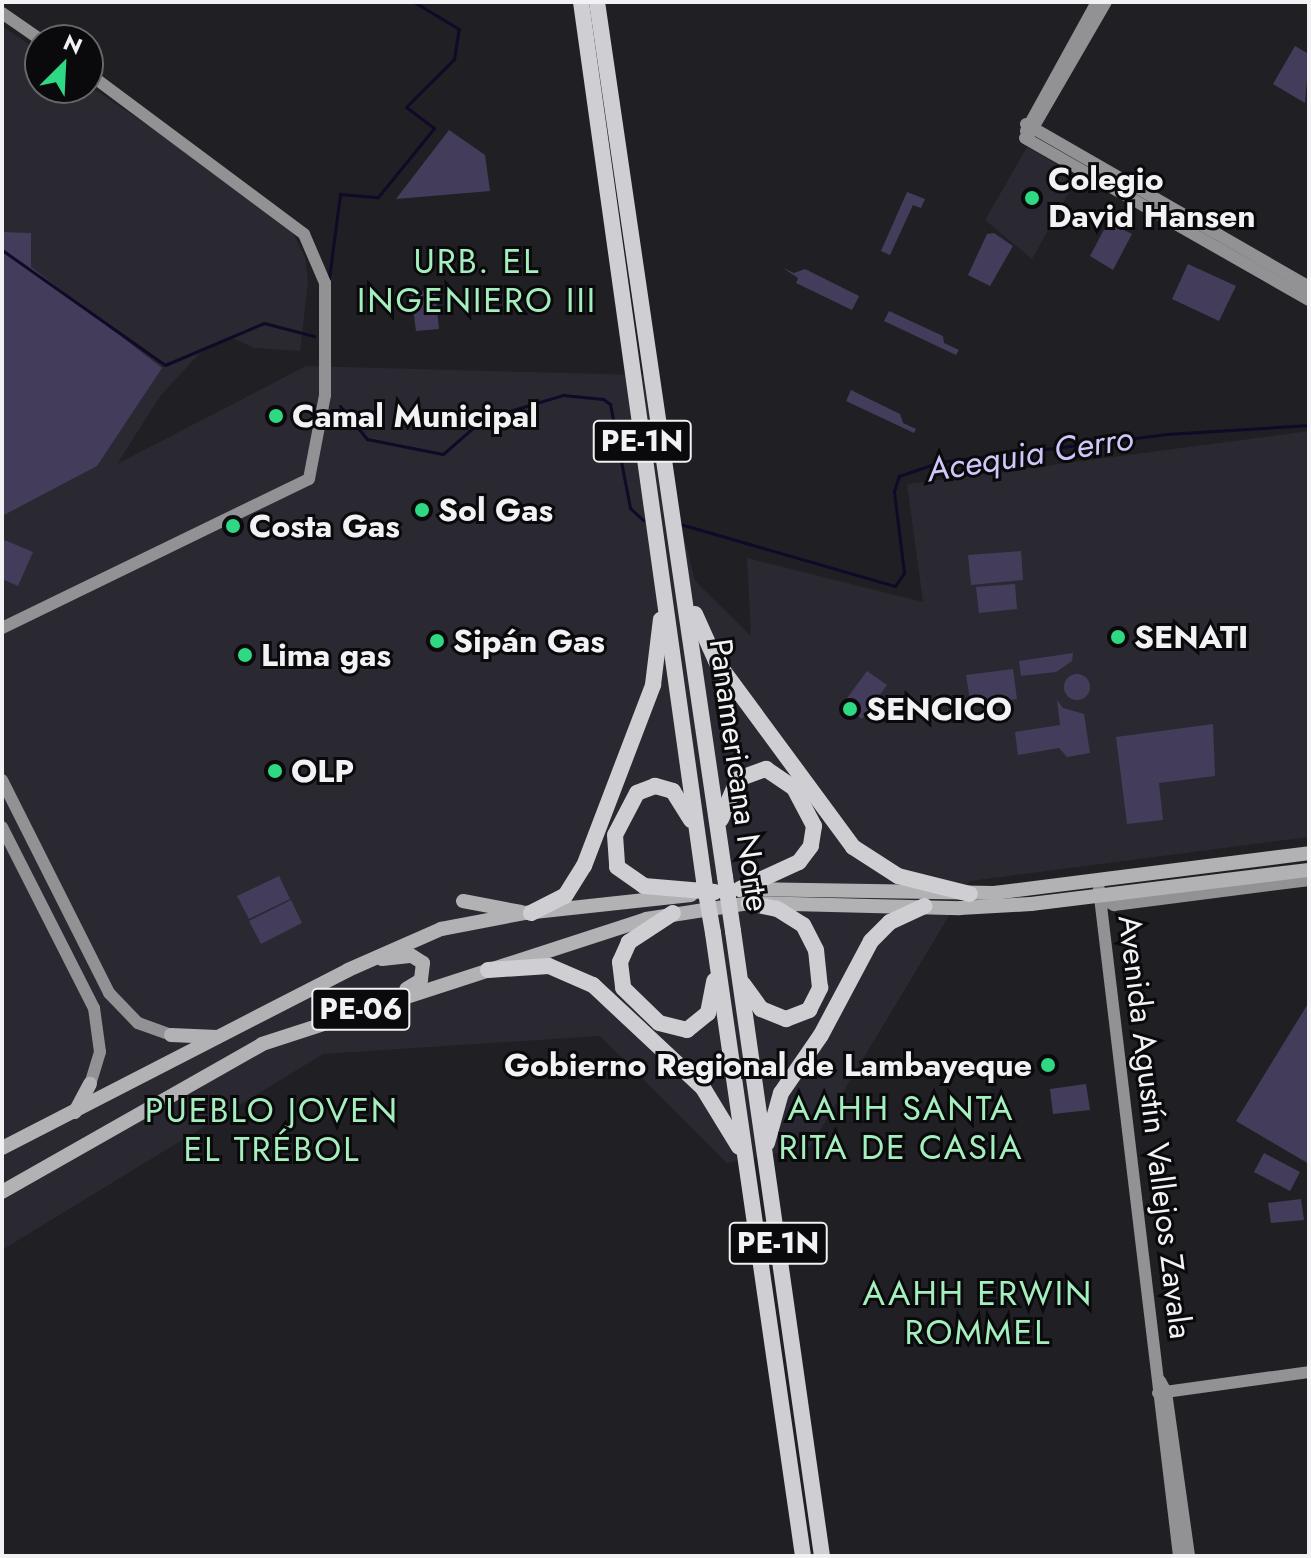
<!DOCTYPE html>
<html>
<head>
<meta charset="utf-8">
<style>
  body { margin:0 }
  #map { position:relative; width:1311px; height:1558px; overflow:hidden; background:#201f23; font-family:Jost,sans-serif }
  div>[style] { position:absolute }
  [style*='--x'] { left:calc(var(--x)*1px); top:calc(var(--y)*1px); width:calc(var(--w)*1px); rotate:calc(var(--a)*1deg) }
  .built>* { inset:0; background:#2a2831 }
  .green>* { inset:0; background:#433d5b }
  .round { border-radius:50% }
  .stream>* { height:3px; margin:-1.5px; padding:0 1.5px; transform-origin:1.5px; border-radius:1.5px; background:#120827 }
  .secondary>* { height:12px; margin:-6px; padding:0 6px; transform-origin:6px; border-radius:6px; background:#929194 }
  .primary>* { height:14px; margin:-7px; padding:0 7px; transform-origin:7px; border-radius:7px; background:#b2b2b5 }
  .highway>* { height:16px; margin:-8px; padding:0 8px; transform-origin:8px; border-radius:8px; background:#cfcfd3 }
  .highway-bridge>* { height:16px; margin:-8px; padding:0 8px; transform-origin:8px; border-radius:8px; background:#cfcfd3 }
  .dots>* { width:22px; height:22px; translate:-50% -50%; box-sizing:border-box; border:4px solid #0a090b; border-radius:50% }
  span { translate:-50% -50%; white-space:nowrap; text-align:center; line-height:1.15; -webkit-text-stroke:6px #0a090b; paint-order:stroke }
  .shield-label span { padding:2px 6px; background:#0a090b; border:2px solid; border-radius:6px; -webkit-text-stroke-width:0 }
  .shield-label { font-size:30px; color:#f2f2f4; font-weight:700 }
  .poi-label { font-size:32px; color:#f2f2f4; font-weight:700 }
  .left { translate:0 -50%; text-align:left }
  .right { translate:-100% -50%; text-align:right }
  .street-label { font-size:32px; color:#f2f2f4 }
  .neighbourhood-label { font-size:34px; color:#a5efbe; letter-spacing:2px }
  .water-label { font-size:34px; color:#d0c6fa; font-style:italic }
  .frame { position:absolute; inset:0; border:4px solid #f2f2f4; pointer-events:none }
  .north { position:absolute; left:24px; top:24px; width:80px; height:80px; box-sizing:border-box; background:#0a090b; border:2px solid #676668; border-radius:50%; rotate:24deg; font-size:22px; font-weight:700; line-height:32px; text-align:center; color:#f2f2f4 }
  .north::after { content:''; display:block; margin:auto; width:28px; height:36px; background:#2fd883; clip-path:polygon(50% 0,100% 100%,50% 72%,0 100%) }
</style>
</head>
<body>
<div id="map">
  <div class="built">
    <div style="clip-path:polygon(2px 26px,40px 52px,40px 88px,88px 85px,274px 211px,292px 231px,305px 257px,308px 283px,300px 351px,254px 348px,233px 338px,200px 353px,161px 395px,117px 464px,306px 366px,644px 375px,695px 581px,751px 636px,747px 558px,923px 602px,907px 484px,1309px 431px,1309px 837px,970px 881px,810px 1147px,727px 1163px,600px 1036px,323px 1054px,2px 1250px)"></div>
    <div style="clip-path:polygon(1027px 147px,1078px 176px,1032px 259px,985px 220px)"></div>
  </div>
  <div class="green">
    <div style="clip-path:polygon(1295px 46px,1309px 54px,1305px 103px,1273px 84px)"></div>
    <div style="clip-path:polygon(449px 130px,485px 155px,490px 191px,396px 199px)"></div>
    <div style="clip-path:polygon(907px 192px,925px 199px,921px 208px,913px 205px,890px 255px,881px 251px)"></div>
    <div style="clip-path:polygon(1108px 222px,1132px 234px,1113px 270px,1090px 256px)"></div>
    <div style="clip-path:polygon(2px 232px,31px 233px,31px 267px,162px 368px,97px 466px,2px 516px)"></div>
    <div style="clip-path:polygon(994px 233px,1013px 246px,990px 286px,968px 275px,987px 234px)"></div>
    <div style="clip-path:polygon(1188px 264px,1236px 286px,1219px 321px,1172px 299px)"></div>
    <div style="clip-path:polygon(783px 268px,794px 273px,805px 269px,859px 296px,852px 310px,796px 283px,798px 278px)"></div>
    <div style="clip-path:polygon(435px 290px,439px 329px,416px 331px,411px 293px)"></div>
    <div style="clip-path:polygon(889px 311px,943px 336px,944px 343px,959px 350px,956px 355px,884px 321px)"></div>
    <div style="clip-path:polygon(851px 390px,900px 414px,903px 423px,916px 429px,914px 433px,846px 401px)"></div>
    <div style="clip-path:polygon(2px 539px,33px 552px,18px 586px,2px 579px)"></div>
    <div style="clip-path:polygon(1021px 551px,1023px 580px,971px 585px,968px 555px)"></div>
    <div style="clip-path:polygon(1015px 584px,1017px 609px,979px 613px,976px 587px)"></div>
    <div style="clip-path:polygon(1073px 653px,1072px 661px,1056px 672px,1021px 676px,1019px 661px)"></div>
    <div style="clip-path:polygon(1013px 669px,1017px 699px,971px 706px,966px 675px)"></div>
    <div style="clip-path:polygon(867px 671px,887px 685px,862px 719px,842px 705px)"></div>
    <div class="round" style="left:1064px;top:674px;width:26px;height:26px"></div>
    <div style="clip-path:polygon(1057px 700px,1063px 708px,1084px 714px,1090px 753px,1067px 757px,1059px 748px,1018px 755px,1015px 732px,1060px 725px)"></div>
    <div style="clip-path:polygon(1213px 724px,1215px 776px,1159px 783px,1163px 820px,1127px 824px,1116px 737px)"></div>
    <div style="clip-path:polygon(279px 876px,290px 899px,249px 919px,237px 896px)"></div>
    <div style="clip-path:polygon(291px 900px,302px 923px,261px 944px,249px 921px)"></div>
    <div style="clip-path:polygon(1309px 1002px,1309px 1164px,1236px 1121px)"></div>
    <div style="clip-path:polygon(1086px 1084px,1090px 1110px,1053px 1114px,1050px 1089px)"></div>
    <div style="clip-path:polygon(1264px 1153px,1300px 1172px,1290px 1191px,1254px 1172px)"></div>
    <div style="clip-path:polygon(1301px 1199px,1304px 1220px,1271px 1223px,1268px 1203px)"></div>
  </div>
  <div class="stream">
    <div style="--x:2;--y:250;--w:199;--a:35.2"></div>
    <div style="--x:165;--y:365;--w:108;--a:-23"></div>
    <div style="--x:264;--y:323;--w:52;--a:14.6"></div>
    <div style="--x:329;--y:278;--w:85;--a:-82.5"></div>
    <div style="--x:340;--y:194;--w:38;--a:5"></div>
    <div style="--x:378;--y:197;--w:89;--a:-50.9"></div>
    <div style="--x:434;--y:128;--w:35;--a:-143"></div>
    <div style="--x:406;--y:107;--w:68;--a:-45"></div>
    <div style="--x:454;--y:59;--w:30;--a:-81"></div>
    <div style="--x:459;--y:29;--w:52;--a:-149"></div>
    <div style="--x:340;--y:406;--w:43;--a:50.7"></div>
    <div style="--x:367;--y:439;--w:77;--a:11.2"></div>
    <div style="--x:443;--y:454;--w:53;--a:-41.2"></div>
    <div style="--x:483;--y:419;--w:84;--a:-16.7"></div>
    <div style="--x:563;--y:395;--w:40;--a:5.7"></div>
    <div style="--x:603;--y:399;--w:9;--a:36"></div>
    <div style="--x:610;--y:404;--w:106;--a:79.1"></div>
    <div style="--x:630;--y:508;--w:18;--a:43"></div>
    <div style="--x:680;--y:524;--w:224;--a:16.1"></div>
    <div style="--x:895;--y:586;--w:16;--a:-55"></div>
    <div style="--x:904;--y:573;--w:83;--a:-97"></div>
    <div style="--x:894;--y:491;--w:16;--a:-72"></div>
    <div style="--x:899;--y:476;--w:43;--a:-18.9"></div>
    <div style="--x:940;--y:462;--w:229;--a:-7"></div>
    <div style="--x:1167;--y:434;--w:142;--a:-3.6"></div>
  </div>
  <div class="secondary">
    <div style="--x:2;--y:13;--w:47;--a:34.7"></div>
    <div style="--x:1026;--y:124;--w:327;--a:29.9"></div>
    <div style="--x:1026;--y:131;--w:147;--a:-61.2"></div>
    <div style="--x:1030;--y:133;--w:151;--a:-59.9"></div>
    <div style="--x:1025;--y:138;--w:327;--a:29.7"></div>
    <div style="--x:2;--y:628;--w:341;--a:-25.9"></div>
    <div style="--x:309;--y:479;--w:86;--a:-79.2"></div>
    <div style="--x:325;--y:395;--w:112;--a:-90"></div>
    <div style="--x:325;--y:283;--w:53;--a:-113.2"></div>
    <div style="--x:304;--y:234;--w:269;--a:-143.3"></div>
    <div style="--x:2;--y:780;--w:238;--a:63.3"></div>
    <div style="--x:109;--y:993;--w:42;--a:46"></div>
    <div style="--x:138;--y:1023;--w:35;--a:20"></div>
    <div style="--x:2;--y:827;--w:203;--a:63.1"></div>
    <div style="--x:94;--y:1008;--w:44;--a:82.2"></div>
    <div style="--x:100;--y:1052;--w:34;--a:107"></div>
    <div style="--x:1099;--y:889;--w:672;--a:83.16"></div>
    <div style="--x:1100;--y:898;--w:16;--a:27"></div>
    <div style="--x:1114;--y:905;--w:197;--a:-7.3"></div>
    <div style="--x:1160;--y:1381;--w:13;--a:61"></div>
    <div style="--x:1166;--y:1392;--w:166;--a:82"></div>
    <div style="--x:1158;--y:1393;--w:152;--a:-7.9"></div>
  </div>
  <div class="primary">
    <div style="--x:744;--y:889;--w:250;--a:0.9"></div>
    <div style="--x:994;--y:893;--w:318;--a:-7.2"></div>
    <div style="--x:463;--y:901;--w:59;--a:10.7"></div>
    <div style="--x:382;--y:959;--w:30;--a:-6"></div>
    <div style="--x:412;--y:956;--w:13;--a:32"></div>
    <div style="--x:423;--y:963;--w:17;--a:97"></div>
    <div style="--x:421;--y:980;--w:17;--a:149"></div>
    <div style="--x:171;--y:1035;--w:46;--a:2.5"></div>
    <div style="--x:75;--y:1112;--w:32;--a:-62"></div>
    <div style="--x:2;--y:1148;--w:389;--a:-27.2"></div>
    <div style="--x:348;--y:970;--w:102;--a:-23.8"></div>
    <div style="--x:441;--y:929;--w:86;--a:-10.8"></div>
    <div style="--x:525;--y:913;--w:167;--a:-6.2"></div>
    <div style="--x:2;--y:1192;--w:299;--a:-29.6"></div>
    <div style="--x:262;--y:1044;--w:404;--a:-18"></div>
    <div style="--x:646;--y:919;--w:104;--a:-8.8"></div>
    <div style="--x:749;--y:903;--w:211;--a:1.4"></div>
    <div style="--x:960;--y:908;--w:71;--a:-3.2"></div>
    <div style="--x:1031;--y:904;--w:280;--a:-7"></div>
  </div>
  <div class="highway">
    <div style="--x:581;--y:2;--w:888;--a:82.03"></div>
    <div style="--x:597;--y:2;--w:884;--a:81.68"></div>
    <div style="--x:695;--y:614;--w:51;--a:65.9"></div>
    <div style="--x:716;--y:661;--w:231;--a:53.6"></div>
    <div style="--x:853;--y:847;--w:54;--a:32.8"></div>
    <div style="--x:898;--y:876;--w:74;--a:14"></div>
    <div style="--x:721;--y:819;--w:43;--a:-67"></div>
    <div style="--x:738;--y:779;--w:30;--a:-20"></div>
    <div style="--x:766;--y:769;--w:34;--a:34"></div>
    <div style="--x:794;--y:788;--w:43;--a:62.2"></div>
    <div style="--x:814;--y:826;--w:20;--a:99"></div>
    <div style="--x:811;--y:846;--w:20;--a:127"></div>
    <div style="--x:799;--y:862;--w:65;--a:155.4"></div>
    <div style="--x:691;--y:820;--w:34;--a:-122"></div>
    <div style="--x:673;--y:791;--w:19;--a:-164"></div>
    <div style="--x:655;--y:786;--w:19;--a:159"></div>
    <div style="--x:637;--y:793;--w:47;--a:117.6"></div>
    <div style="--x:615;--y:835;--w:32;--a:86"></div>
    <div style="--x:617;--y:867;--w:33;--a:35"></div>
    <div style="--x:644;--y:886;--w:71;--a:4.8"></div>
    <div style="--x:531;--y:913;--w:38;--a:-27"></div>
    <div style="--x:565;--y:896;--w:36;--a:-58"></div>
    <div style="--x:584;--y:866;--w:194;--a:-69.1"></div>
    <div style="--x:653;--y:685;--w:66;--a:-83.1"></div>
    <div style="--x:673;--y:913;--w:53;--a:146.6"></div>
    <div style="--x:629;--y:942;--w:22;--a:114"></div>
    <div style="--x:620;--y:962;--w:26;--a:83"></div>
    <div style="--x:623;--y:988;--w:50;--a:44.2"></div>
    <div style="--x:659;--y:1023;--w:29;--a:14"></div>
    <div style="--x:687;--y:1030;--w:27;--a:-39"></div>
    <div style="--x:708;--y:1013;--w:33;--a:-79"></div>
    <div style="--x:733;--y:931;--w:631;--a:81.9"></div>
    <div style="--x:713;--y:933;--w:629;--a:81.78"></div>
    <div style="--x:488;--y:970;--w:61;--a:-3.8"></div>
    <div style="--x:549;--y:966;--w:48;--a:23.4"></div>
    <div style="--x:593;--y:985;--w:151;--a:43.1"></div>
    <div style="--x:703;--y:1088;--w:69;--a:58.6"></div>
    <div style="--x:743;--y:984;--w:31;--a:54"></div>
    <div style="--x:761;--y:1009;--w:27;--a:22"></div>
    <div style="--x:786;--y:1019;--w:25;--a:-21"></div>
    <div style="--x:809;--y:1010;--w:25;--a:-63"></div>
    <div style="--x:820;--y:988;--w:38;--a:-96"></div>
    <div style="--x:816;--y:950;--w:28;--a:-117"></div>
    <div style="--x:803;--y:925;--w:31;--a:-148"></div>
    <div style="--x:777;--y:909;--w:29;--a:-168"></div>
    <div style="--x:767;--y:1143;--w:52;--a:-74.4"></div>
    <div style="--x:781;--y:1093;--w:70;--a:-55.4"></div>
    <div style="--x:821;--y:1035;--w:106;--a:-62"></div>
    <div style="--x:871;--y:941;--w:27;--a:-45"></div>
    <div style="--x:890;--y:922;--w:38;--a:-25"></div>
  </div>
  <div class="highway-bridge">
    <div style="--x:725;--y:877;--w:55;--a:81.6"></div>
    <div style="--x:704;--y:881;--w:53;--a:80.2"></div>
  </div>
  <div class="dots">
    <div style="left:1032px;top:198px;background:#2fd883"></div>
    <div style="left:276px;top:416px;background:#2fd883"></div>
    <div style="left:422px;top:510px;background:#2fd883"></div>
    <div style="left:233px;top:526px;background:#2fd883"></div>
    <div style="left:1118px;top:637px;background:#2fd883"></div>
    <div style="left:437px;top:641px;background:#2fd883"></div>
    <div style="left:245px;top:655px;background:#2fd883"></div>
    <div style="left:850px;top:709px;background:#2fd883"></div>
    <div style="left:275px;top:771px;background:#2fd883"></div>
    <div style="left:1048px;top:1065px;background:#2fd883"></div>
  </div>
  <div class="shield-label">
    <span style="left:642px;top:441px">PE-1N</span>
    <span style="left:361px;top:1009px">PE-06</span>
    <span style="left:778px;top:1243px">PE-1N</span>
  </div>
  <div class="poi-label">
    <span class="left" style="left:1048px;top:198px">Colegio<br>David Hansen</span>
    <span class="left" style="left:292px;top:416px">Camal Municipal</span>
    <span class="left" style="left:438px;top:510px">Sol Gas</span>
    <span class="left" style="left:249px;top:526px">Costa Gas</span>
    <span class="left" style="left:1134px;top:637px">SENATI</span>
    <span class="left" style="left:453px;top:641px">Sipán Gas</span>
    <span class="left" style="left:261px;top:655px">Lima gas</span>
    <span class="left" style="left:866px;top:709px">SENCICO</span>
    <span class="left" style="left:291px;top:771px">OLP</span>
    <span class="right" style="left:1032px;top:1065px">Gobierno Regional de Lambayeque</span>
  </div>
  <div class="street-label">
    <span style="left:739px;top:775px;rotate:82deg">Panamericana Norte</span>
    <span style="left:1155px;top:1127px;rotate:83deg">Avenida Agustín Vallejos Zavala</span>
  </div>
  <div class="neighbourhood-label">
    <span style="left:477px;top:281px">URB. EL<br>INGENIERO III</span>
    <span style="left:901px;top:1128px">AAHH SANTA<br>RITA DE CASIA</span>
    <span style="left:272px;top:1130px">PUEBLO JOVEN<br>EL TRÉBOL</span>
    <span style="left:978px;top:1313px">AAHH ERWIN<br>ROMMEL</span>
  </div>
  <div class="water-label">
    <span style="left:1030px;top:454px;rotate:-9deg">Acequia Cerro</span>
  </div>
  <div class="frame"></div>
  <div class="north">N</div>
</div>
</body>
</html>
